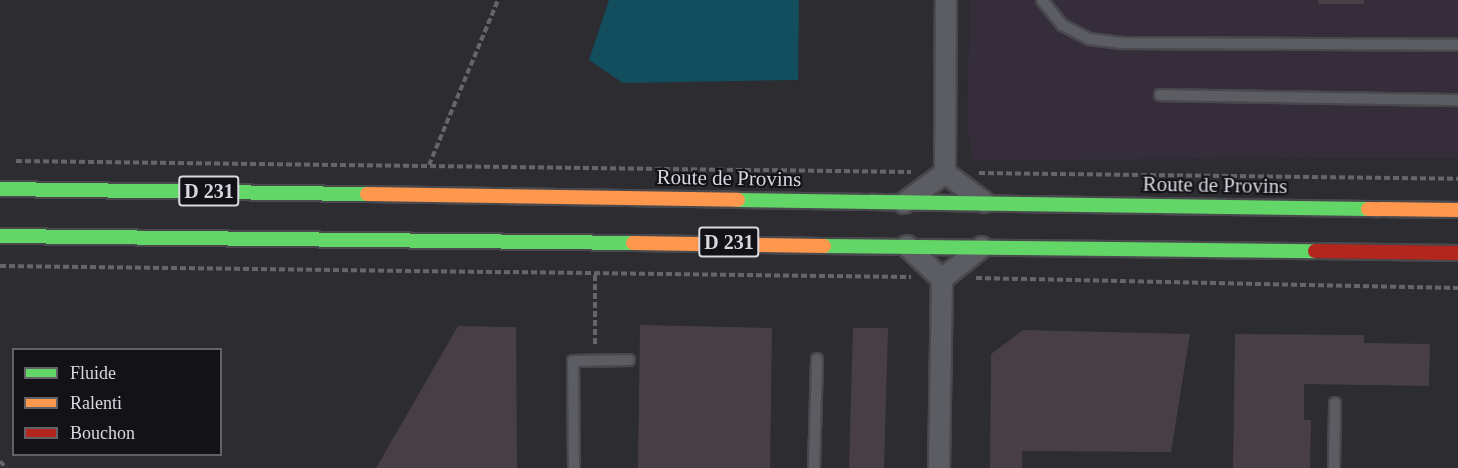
<!DOCTYPE html>
<html>
<head>
<meta charset="utf-8">
<style>
  body { margin:0 }
  #map { position:relative; width:1458px; height:468px; overflow:hidden; background:#2c2c31; font-family:Georgia,serif }
  div>[style] { position:absolute }
  [style*='--x'] { left:calc(var(--x)*1px); top:calc(var(--y)*1px); width:calc(var(--w)*1px); rotate:calc(var(--a)*1deg) }
  .industrial>* { inset:0; background:#362d3b }
  .water>* { inset:0; background:#124e5d }
  .building>* { inset:0; background:#483f46 }
  .path>* { height:4px; margin-top:-2px; transform-origin:0; background:repeating-linear-gradient(90deg,#66666a 0 6px,transparent 0 9px) }
  .roads { filter:drop-shadow(2px 0 #48484d) drop-shadow(-2px 0 #48484d) drop-shadow(0 2px #48484d) drop-shadow(0 -2px #48484d) }
  .lane>* { height:10px; margin:-5px; padding:0 5px; transform-origin:5px; border-radius:5px; background:#5c5c63 }
  .street>* { height:20px; margin:-10px; padding:0 10px; transform-origin:10px; border-radius:10px; background:#5c5c63 }
  .fast>* { height:14px; margin:-7px; padding:0 7px; transform-origin:7px; border-radius:7px; background:#63d668 }
  .slow>* { height:14px; margin:-7px; padding:0 7px; transform-origin:7px; border-radius:7px; background:#ff974d }
  .jam>* { height:14px; margin:-7px; padding:0 7px; transform-origin:7px; border-radius:7px; background:#b3261e }
  span { translate:-50% -50%; white-space:nowrap; text-align:center; line-height:1.15; -webkit-text-stroke:4.5px #121217; paint-order:stroke }
  .shield-label span { padding:2px 4px; background:#121217; border:2px solid; border-radius:4px; -webkit-text-stroke-width:0 }
  .shield-label { font-size:20px; color:#d8d8e0; font-weight:700 }
  .street-label { font-size:21px; color:#d8d8e0 }
  .legend { position:absolute; left:12px; top:348px; width:210px; height:108px; box-sizing:border-box; background:#121217; border:2px solid #616167; margin:0; padding:8px 10px; list-style:none; font-size:18px; color:#d8d8e0 }
  .legend li { display:flex; align-items:center; gap:12px; height:30px }
  .legend b { width:30px; border:2px solid #616167 }
</style>
</head>
<body>
<div id="map">
  <div class="industrial">
    <div style="clip-path:polygon(970px 0,1458px 0,1458px 158px,972px 160px,967px 124px)"></div>
  </div>
  <div class="water">
    <div style="clip-path:polygon(609px 0,799px 0,798px 80px,623px 83px,589px 60px)"></div>
  </div>
  <div class="building">
    <div style="clip-path:polygon(1318px 0,1364px 0,1364px 4px,1318px 4px)"></div>
    <div style="clip-path:polygon(640px 325px,772px 328px,770px 468px,638px 468px)"></div>
    <div style="clip-path:polygon(458px 326px,516px 327px,517px 468px,376px 468px)"></div>
    <div style="clip-path:polygon(853px 328px,888px 328px,884px 468px,849px 468px)"></div>
    <div style="clip-path:polygon(1023px 330px,1190px 334px,1171px 452px,1022px 451px,1022px 468px,990px 468px,991px 354px)"></div>
    <div style="clip-path:polygon(1235px 334px,1364px 335px,1364px 343px,1430px 344px,1429px 386px,1304px 384px,1304px 420px,1311px 420px,1310px 468px,1233px 468px)"></div>
  </div>
  <div class="path">
    <div style="--x:16;--y:161;--w:895;--a:0.7"></div>
    <div style="--x:429;--y:165;--w:179;--a:-67.3"></div>
    <div style="--x:979;--y:173;--w:479;--a:0.7"></div>
    <div style="--x:0;--y:266;--w:911;--a:0.69"></div>
    <div style="--x:595;--y:275;--w:71;--a:90"></div>
    <div style="--x:976;--y:278;--w:482;--a:1.2"></div>
    <div style="--x:0;--y:461;--w:9;--a:49"></div>
  </div>
  <div class="roads">
    <div class="lane">
      <div style="--x:1042;--y:0;--w:32;--a:51"></div>
      <div style="--x:1062;--y:25;--w:30;--a:27"></div>
      <div style="--x:1089;--y:39;--w:35;--a:7"></div>
      <div style="--x:1124;--y:43;--w:334;--a:0.3"></div>
      <div style="--x:1160;--y:95;--w:298;--a:1"></div>
      <div style="--x:574;--y:468;--w:107;--a:-90.5"></div>
      <div style="--x:573;--y:361;--w:56;--a:-1"></div>
      <div style="--x:814;--y:468;--w:109;--a:-88.4"></div>
      <div style="--x:1334;--y:468;--w:65;--a:-89.1"></div>
    </div>
    <div class="street">
      <div style="--x:945;--y:173;--w:173;--a:-89.7"></div>
      <div style="--x:945;--y:173;--w:49;--a:36.6"></div>
      <div style="--x:904;--y:203;--w:51;--a:-36.2"></div>
      <div style="--x:907;--y:246;--w:48;--a:43.3"></div>
      <div style="--x:939;--y:468;--w:189;--a:-89.1"></div>
      <div style="--x:942;--y:279;--w:51;--a:-38.7"></div>
    </div>
    <div class="fast">
      <div style="--x:0;--y:189;--w:367;--a:0.8"></div>
      <div style="--x:738;--y:200;--w:630;--a:0.82"></div>
      <div style="--x:0;--y:236;--w:633;--a:0.63"></div>
      <div style="--x:824;--y:246;--w:491;--a:0.6"></div>
    </div>
    <div class="slow">
      <div style="--x:367;--y:194;--w:371;--a:0.9"></div>
      <div style="--x:1368;--y:209;--w:90;--a:0.6"></div>
      <div style="--x:633;--y:243;--w:191;--a:0.9"></div>
    </div>
    <div class="jam">
      <div style="--x:1315;--y:251;--w:143;--a:0.8"></div>
    </div>
  </div>
  <div class="shield-label">
    <span style="left:209px;top:191px">D 231</span>
    <span style="left:729px;top:242px">D 231</span>
  </div>
  <div class="street-label">
    <span style="left:729px;top:178px;rotate:1deg">Route de Provins</span>
    <span style="left:1215px;top:185px;rotate:1deg">Route de Provins</span>
  </div>
  <ul class="legend">
  <li><b style="height:8px;background:#63d668"></b>Fluide</li>
  <li><b style="height:8px;background:#ff974d"></b>Ralenti</li>
  <li><b style="height:8px;background:#b3261e"></b>Bouchon</li>
  </ul>
</div>
</body>
</html>
